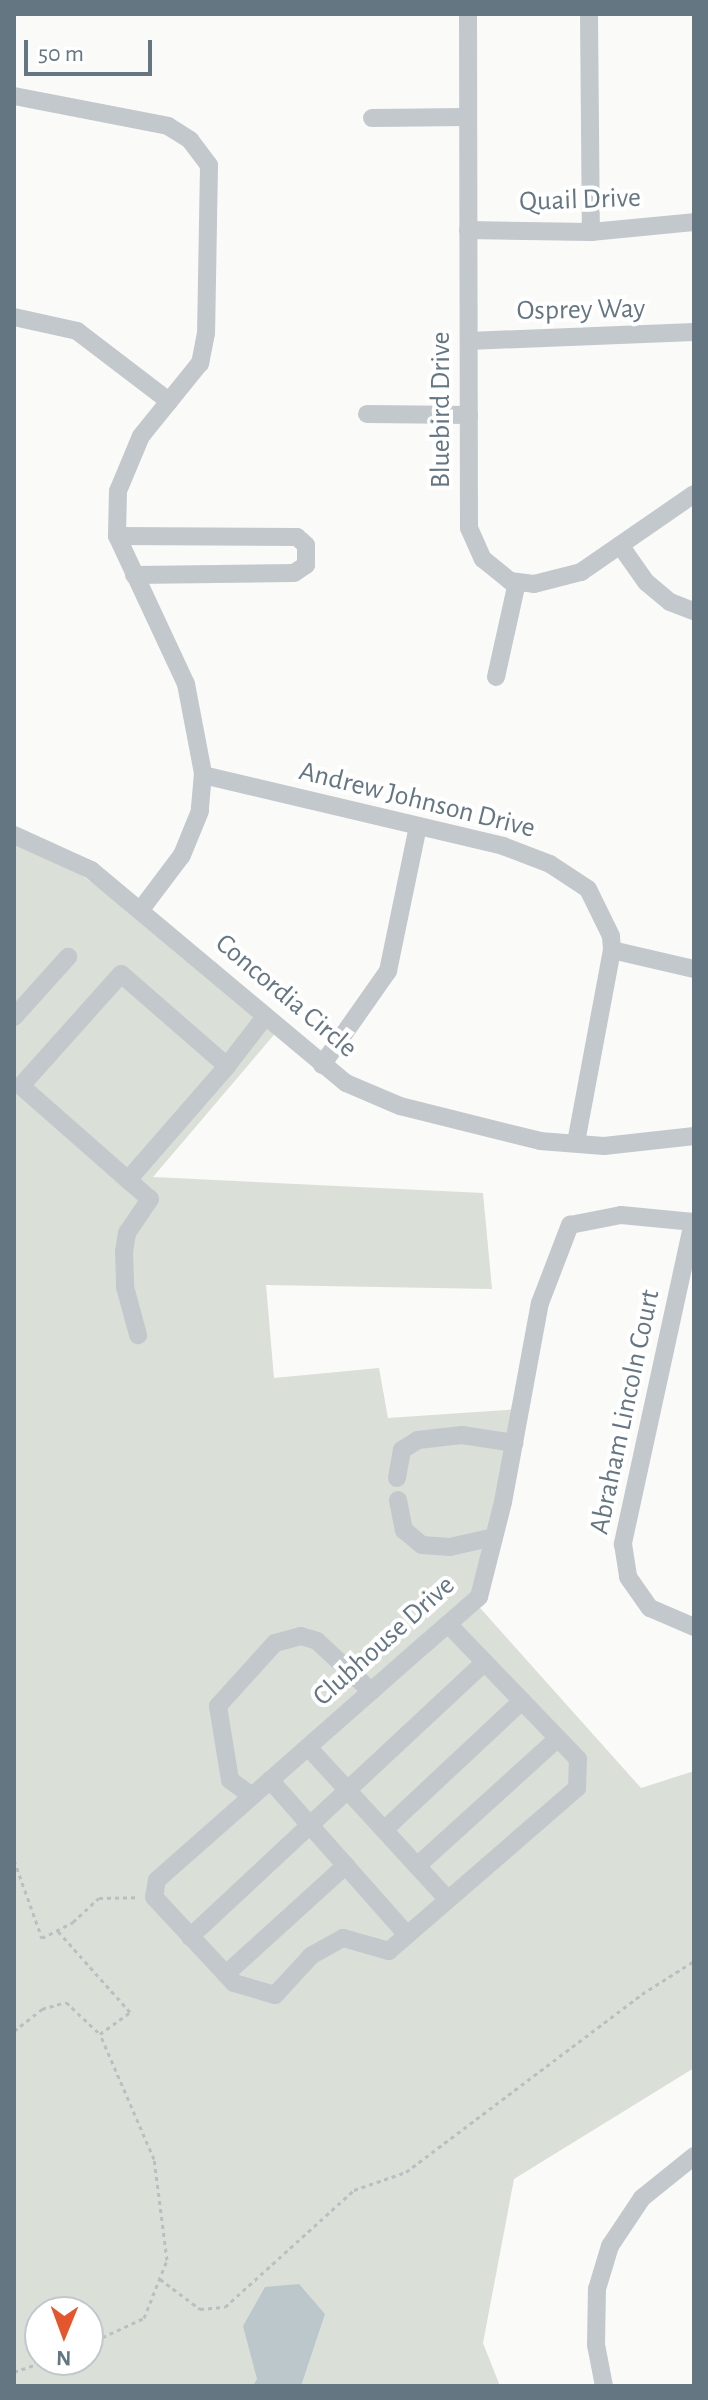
<!DOCTYPE html>
<html>
<head>
<meta charset="utf-8">
<style>
  body { margin:0 }
  #map { position:relative; width:708px; height:2400px; overflow:hidden; background:#fafaf8; font-family:"Alegreya Sans",sans-serif }
  div>[style] { position:absolute }
  [style*='--x'] { left:calc(var(--x)*1px); top:calc(var(--y)*1px); width:calc(var(--w)*1px); rotate:calc(var(--a)*1deg) }
  .green>* { inset:0; background:#dadfd7 }
  .water>* { inset:0; background:#bbc7cb }
  .path>* { height:3px; margin-top:-1.5px; transform-origin:0; background:repeating-linear-gradient(90deg,#bbbfc2 0 4px,transparent 0 8px) }
  .minor>* { height:18px; margin:-9px; padding:0 9px; transform-origin:9px; border-radius:9px; background:#c3c8cc }
  span { translate:-50% -50%; white-space:nowrap; text-align:center; line-height:1.15; -webkit-text-stroke:8px #fff; paint-order:stroke }
  .street-label { font-size:28px; color:#657683 }
  .frame { position:absolute; inset:0; border:16px solid #657683; pointer-events:none }
  .north { position:absolute; left:24px; top:2296px; width:80px; height:80px; box-sizing:border-box; background:#fff; border:2px solid #c1c8cd; border-radius:50%; rotate:181deg; font-size:22px; font-weight:700; line-height:32px; text-align:center; color:#657683 }
  .north::after { content:''; display:block; margin:auto; width:28px; height:36px; background:#e4572e; clip-path:polygon(50% 0,100% 100%,50% 72%,0 100%) }
  .scale { position:absolute; left:24px; top:40px; width:128px; height:36px; box-sizing:border-box; border:4px solid #657683; border-top:0; padding-left:10px; font-size:24px; line-height:28px; white-space:nowrap; color:#657683; -webkit-text-stroke:6px #fff; paint-order:stroke }
</style>
</head>
<body>
<div id="map">
  <div class="green">
    <div style="clip-path:polygon(evenodd,14px 832px,22px 832px,229px 982px,279px 1029px,153px 1177px,483px 1193px,492px 1289px,266px 1285px,274px 1378px,379px 1368px,388px 1418px,520px 1409px,473px 1600px,641px 1788px,694px 1771px,694px 2068px,514px 2179px,483px 2343px,500px 2386px,14px 2386px,14px 832px,40px 2312px,88px 2312px,88px 2360px,40px 2360px,40px 2312px)"></div>
  </div>
  <div class="water">
    <div style="clip-path:polygon(299px 2284px,325px 2314px,301px 2386px,253px 2386px,257px 2379px,243px 2326px,265px 2287px)"></div>
  </div>
  <div class="path">
    <div style="--x:14;--y:1860;--w:83;--a:70.3"></div>
    <div style="--x:42;--y:1938;--w:35;--a:-27"></div>
    <div style="--x:73;--y:1922;--w:35;--a:-43"></div>
    <div style="--x:99;--y:1898;--w:39;--a:-1"></div>
    <div style="--x:14;--y:2031;--w:36;--a:-38"></div>
    <div style="--x:42;--y:2009;--w:25;--a:-16"></div>
    <div style="--x:66;--y:2002;--w:47;--a:43.3"></div>
    <div style="--x:100;--y:2034;--w:37;--a:-36"></div>
    <div style="--x:130;--y:2012;--w:110;--a:-131.7"></div>
    <div style="--x:160;--y:2279;--w:50;--a:36.9"></div>
    <div style="--x:200;--y:2309;--w:25;--a:-5"></div>
    <div style="--x:225;--y:2307;--w:174;--a:-42.2"></div>
    <div style="--x:354;--y:2190;--w:55;--a:-19.1"></div>
    <div style="--x:406;--y:2172;--w:296;--a:-37"></div>
    <div style="--x:642;--y:1994;--w:62;--a:-32.4"></div>
    <div style="--x:88;--y:2344;--w:62;--a:-24.9"></div>
    <div style="--x:144;--y:2318;--w:62;--a:-68.4"></div>
    <div style="--x:167;--y:2260;--w:102;--a:-97.3"></div>
    <div style="--x:154;--y:2159;--w:136;--a:-113.4"></div>
    <div style="--x:14;--y:2372;--w:36;--a:-19"></div>
  </div>
  <div class="minor">
    <div style="--x:468;--y:14;--w:514;--a:89.89"></div>
    <div style="--x:469;--y:528;--w:34;--a:66"></div>
    <div style="--x:483;--y:559;--w:35;--a:39"></div>
    <div style="--x:510;--y:581;--w:24;--a:7"></div>
    <div style="--x:534;--y:584;--w:49;--a:-14.3"></div>
    <div style="--x:581;--y:572;--w:137;--a:-34.6"></div>
    <div style="--x:589;--y:14;--w:218;--a:89.5"></div>
    <div style="--x:14;--y:96;--w:157;--a:11"></div>
    <div style="--x:168;--y:126;--w:26;--a:32"></div>
    <div style="--x:190;--y:140;--w:31;--a:53"></div>
    <div style="--x:209;--y:165;--w:168;--a:91"></div>
    <div style="--x:206;--y:333;--w:31;--a:101"></div>
    <div style="--x:200;--y:363;--w:94;--a:128.9"></div>
    <div style="--x:141;--y:436;--w:60;--a:112.7"></div>
    <div style="--x:118;--y:491;--w:45;--a:91.3"></div>
    <div style="--x:117;--y:536;--w:163;--a:65"></div>
    <div style="--x:186;--y:684;--w:91;--a:79.2"></div>
    <div style="--x:203;--y:773;--w:38;--a:95"></div>
    <div style="--x:200;--y:811;--w:48;--a:112.2"></div>
    <div style="--x:182;--y:855;--w:66;--a:127"></div>
    <div style="--x:372;--y:118;--w:96;--a:-0.6"></div>
    <div style="--x:468;--y:230;--w:123;--a:0.9"></div>
    <div style="--x:591;--y:232;--w:103;--a:-5.5"></div>
    <div style="--x:14;--y:317;--w:65;--a:12.5"></div>
    <div style="--x:77;--y:331;--w:116;--a:37.3"></div>
    <div style="--x:469;--y:341;--w:225;--a:-2.3"></div>
    <div style="--x:367;--y:414;--w:102;--a:0.6"></div>
    <div style="--x:117;--y:536;--w:180;--a:0.3"></div>
    <div style="--x:297;--y:537;--w:12;--a:42"></div>
    <div style="--x:306;--y:545;--w:20;--a:90"></div>
    <div style="--x:306;--y:565;--w:14;--a:146"></div>
    <div style="--x:294;--y:573;--w:160;--a:179.3"></div>
    <div style="--x:620;--y:545;--w:45;--a:54.9"></div>
    <div style="--x:646;--y:582;--w:31;--a:40"></div>
    <div style="--x:670;--y:602;--w:26;--a:21"></div>
    <div style="--x:496;--y:677;--w:97;--a:-77.5"></div>
    <div style="--x:203;--y:775;--w:308;--a:13.3"></div>
    <div style="--x:503;--y:846;--w:50;--a:21"></div>
    <div style="--x:550;--y:864;--w:45;--a:33.3"></div>
    <div style="--x:588;--y:889;--w:52;--a:63.9"></div>
    <div style="--x:611;--y:936;--w:14;--a:86"></div>
    <div style="--x:612;--y:950;--w:196;--a:100.6"></div>
    <div style="--x:14;--y:835;--w:85;--a:24.4"></div>
    <div style="--x:91;--y:870;--w:332;--a:39.9"></div>
    <div style="--x:346;--y:1083;--w:59;--a:23.1"></div>
    <div style="--x:400;--y:1106;--w:144;--a:14"></div>
    <div style="--x:540;--y:1141;--w:64;--a:4.5"></div>
    <div style="--x:604;--y:1146;--w:91;--a:-6.3"></div>
    <div style="--x:612;--y:950;--w:84;--a:13"></div>
    <div style="--x:14;--y:1017;--w:81;--a:-48"></div>
    <div style="--x:322;--y:1065;--w:115;--a:-54.9"></div>
    <div style="--x:388;--y:971;--w:148;--a:-78.3"></div>
    <div style="--x:227;--y:1066;--w:140;--a:-139"></div>
    <div style="--x:121;--y:974;--w:150;--a:131.8"></div>
    <div style="--x:21;--y:1086;--w:142;--a:41.3"></div>
    <div style="--x:128;--y:1180;--w:151;--a:-49"></div>
    <div style="--x:227;--y:1066;--w:61;--a:-52.4"></div>
    <div style="--x:128;--y:1180;--w:29;--a:41"></div>
    <div style="--x:150;--y:1199;--w:41;--a:124.1"></div>
    <div style="--x:127;--y:1233;--w:19;--a:99"></div>
    <div style="--x:124;--y:1252;--w:35;--a:88"></div>
    <div style="--x:125;--y:1287;--w:50;--a:74.8"></div>
    <div style="--x:693;--y:1222;--w:330;--a:102.3"></div>
    <div style="--x:623;--y:1544;--w:33;--a:81"></div>
    <div style="--x:628;--y:1577;--w:38;--a:55"></div>
    <div style="--x:650;--y:1608;--w:48;--a:23.4"></div>
    <div style="--x:397;--y:1478;--w:28;--a:-80"></div>
    <div style="--x:402;--y:1450;--w:19;--a:-32"></div>
    <div style="--x:418;--y:1440;--w:44;--a:-6.5"></div>
    <div style="--x:462;--y:1435;--w:53;--a:8.7"></div>
    <div style="--x:398;--y:1500;--w:31;--a:79"></div>
    <div style="--x:404;--y:1530;--w:23;--a:40"></div>
    <div style="--x:422;--y:1545;--w:28;--a:4"></div>
    <div style="--x:450;--y:1547;--w:45;--a:-12.8"></div>
    <div style="--x:448;--y:1624;--w:187;--a:46.1"></div>
    <div style="--x:578;--y:1759;--w:29;--a:92"></div>
    <div style="--x:577;--y:1788;--w:249;--a:139.1"></div>
    <div style="--x:389;--y:1951;--w:48;--a:-164.2"></div>
    <div style="--x:343;--y:1938;--w:37;--a:151"></div>
    <div style="--x:311;--y:1956;--w:53;--a:132.7"></div>
    <div style="--x:275;--y:1995;--w:43;--a:-163.7"></div>
    <div style="--x:234;--y:1983;--w:117;--a:-132.9"></div>
    <div style="--x:154;--y:1897;--w:17;--a:-80"></div>
    <div style="--x:157;--y:1880;--w:357;--a:-41.4"></div>
    <div style="--x:425;--y:1644;--w:30;--a:-41"></div>
    <div style="--x:448;--y:1624;--w:41;--a:-41.1"></div>
    <div style="--x:479;--y:1597;--w:98;--a:-75.8"></div>
    <div style="--x:503;--y:1502;--w:202;--a:-79.5"></div>
    <div style="--x:540;--y:1303;--w:84;--a:-69"></div>
    <div style="--x:570;--y:1225;--w:52;--a:-11.1"></div>
    <div style="--x:621;--y:1215;--w:73;--a:5.5"></div>
    <div style="--x:308;--y:1747;--w:207;--a:47.5"></div>
    <div style="--x:270;--y:1780;--w:207;--a:48.5"></div>
    <div style="--x:252;--y:1796;--w:27;--a:-144"></div>
    <div style="--x:230;--y:1780;--w:75;--a:-99.2"></div>
    <div style="--x:218;--y:1706;--w:85;--a:-47.9"></div>
    <div style="--x:275;--y:1643;--w:27;--a:-15"></div>
    <div style="--x:301;--y:1636;--w:17;--a:17"></div>
    <div style="--x:317;--y:1641;--w:74;--a:42.8"></div>
    <div style="--x:384;--y:1830;--w:189;--a:-43.1"></div>
    <div style="--x:417;--y:1866;--w:190;--a:-42.2"></div>
    <div style="--x:190;--y:1937;--w:403;--a:-43"></div>
    <div style="--x:226;--y:1974;--w:162;--a:-42.2"></div>
    <div style="--x:604;--y:2386;--w:42;--a:-101"></div>
    <div style="--x:596;--y:2345;--w:56;--a:-89"></div>
    <div style="--x:597;--y:2289;--w:45;--a:-73.2"></div>
    <div style="--x:610;--y:2246;--w:58;--a:-56.3"></div>
    <div style="--x:642;--y:2198;--w:67;--a:-38.9"></div>
  </div>
  <div class="street-label">
    <span style="left:580px;top:200px;rotate:-2deg">Quail Drive</span>
    <span style="left:581px;top:310px;rotate:-1deg">Osprey Way</span>
    <span style="left:441px;top:410px;rotate:-90deg">Bluebird Drive</span>
    <span style="left:417px;top:800px;rotate:14deg">Andrew Johnson Drive</span>
    <span style="left:286px;top:996px;rotate:40deg">Concordia Circle</span>
    <span style="left:625px;top:1412px;rotate:-78deg">Abraham Lincoln Court</span>
    <span style="left:384px;top:1641px;rotate:-42deg">Clubhouse Drive</span>
  </div>
  <div class="frame"></div>
  <div class="north">N</div>
  <div class="scale">50 m</div>
</div>
</body>
</html>
